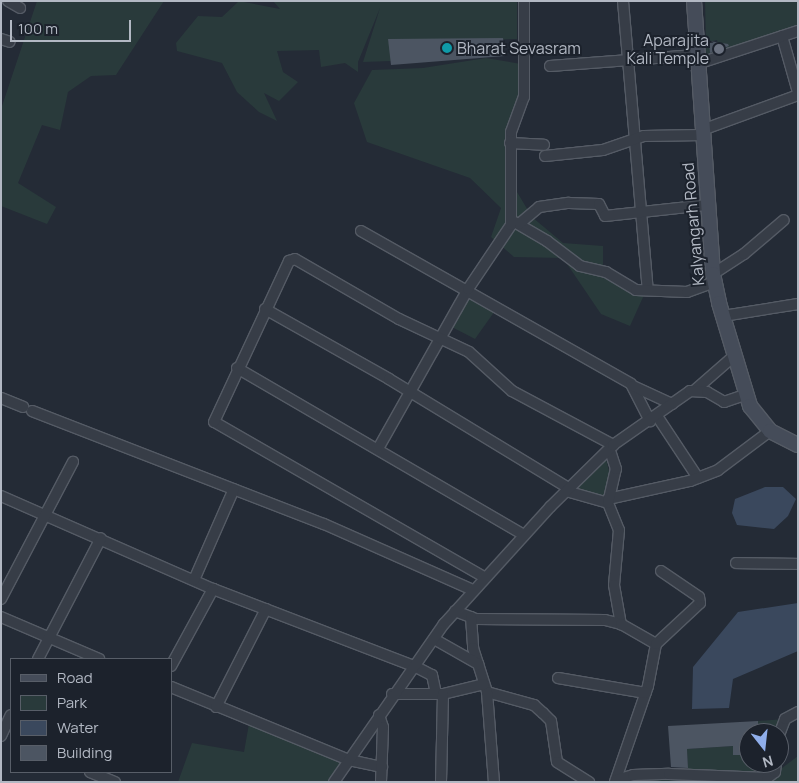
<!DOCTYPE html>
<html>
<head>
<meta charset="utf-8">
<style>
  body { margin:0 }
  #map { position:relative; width:799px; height:783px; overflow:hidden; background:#242b36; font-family:Manrope,sans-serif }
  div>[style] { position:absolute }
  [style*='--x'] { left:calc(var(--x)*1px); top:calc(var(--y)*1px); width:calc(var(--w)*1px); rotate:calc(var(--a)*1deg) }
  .green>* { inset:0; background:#293a3b }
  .water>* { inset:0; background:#3a485d }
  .building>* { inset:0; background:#4c5562 }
  .roads { filter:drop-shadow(1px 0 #555b65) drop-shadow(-1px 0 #555b65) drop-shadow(0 1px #555b65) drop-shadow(0 -1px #555b65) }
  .street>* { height:10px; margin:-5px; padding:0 5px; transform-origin:5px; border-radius:5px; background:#373d47 }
  .secondary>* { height:14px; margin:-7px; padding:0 7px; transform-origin:7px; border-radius:7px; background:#454c59 }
  .dots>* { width:14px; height:14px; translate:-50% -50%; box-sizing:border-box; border:2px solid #1c222c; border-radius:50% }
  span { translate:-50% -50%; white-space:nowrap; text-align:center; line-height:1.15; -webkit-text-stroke:4px #1c222c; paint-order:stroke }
  .poi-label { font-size:16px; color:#b2b8c3 }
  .right { translate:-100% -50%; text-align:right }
  .left { translate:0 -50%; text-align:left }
  .street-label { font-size:16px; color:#b2b8c3 }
  .frame { position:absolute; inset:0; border:2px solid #b2b8c3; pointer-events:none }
  .legend { position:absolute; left:10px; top:658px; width:162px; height:115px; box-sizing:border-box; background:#1c222c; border:1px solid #585e68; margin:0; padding:6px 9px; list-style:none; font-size:15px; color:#b2b8c3 }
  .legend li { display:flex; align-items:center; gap:10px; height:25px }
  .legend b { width:25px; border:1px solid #585e68 }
  .north { position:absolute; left:739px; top:723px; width:50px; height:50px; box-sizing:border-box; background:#1c222c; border:1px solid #585e68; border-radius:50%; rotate:164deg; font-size:14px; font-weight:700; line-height:20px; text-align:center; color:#b2b8c3 }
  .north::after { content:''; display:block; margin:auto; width:18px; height:22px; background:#8faeeb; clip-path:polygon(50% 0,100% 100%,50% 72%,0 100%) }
  .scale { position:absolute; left:10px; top:20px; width:121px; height:22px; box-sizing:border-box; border:2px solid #b2b8c3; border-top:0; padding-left:6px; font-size:15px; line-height:18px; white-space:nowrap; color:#b2b8c3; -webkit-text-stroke:4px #1c222c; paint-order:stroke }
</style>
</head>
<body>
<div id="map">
  <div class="green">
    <div style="clip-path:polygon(37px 1px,164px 1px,116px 75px,91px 76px,68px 92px,60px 130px,42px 125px,18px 183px,56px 207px,47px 224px,1px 206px,1px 109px)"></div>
    <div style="clip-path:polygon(239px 1px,280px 9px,273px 1px,517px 1px,517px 39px,391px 42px,391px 61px,363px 62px,380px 8px,358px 62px,358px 72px,345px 63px,321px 67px,319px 50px,277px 51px,283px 72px,298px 82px,279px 101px,264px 93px,277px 121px,259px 112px,237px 92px,222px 63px,177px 51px,176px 43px,198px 16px,222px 17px)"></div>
    <div style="clip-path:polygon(705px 1px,798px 1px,798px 26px,709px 61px,705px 48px,718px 44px,717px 40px,706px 43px)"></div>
    <div style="clip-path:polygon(486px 58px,521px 64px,514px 187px,532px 217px,563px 243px,603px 246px,603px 266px,624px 277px,644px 295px,630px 326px,601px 314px,563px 258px,514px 257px,491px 237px,501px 208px,470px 178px,367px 142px,354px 103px,372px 70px,423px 68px)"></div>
    <div style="clip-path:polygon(468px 289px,497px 308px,475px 339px,448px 325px)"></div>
    <div style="clip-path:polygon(605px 455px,611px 479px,604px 502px,568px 490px)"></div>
    <div style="clip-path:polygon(250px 718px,349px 760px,334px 782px,178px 782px,192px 743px,244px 752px)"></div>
    <div style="clip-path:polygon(785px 719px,779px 733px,758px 733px,758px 721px)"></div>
    <div style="clip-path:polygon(733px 746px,733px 755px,749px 755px,749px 763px,776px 763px,774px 774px,798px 756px,798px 782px,615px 782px,688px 771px,687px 749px)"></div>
  </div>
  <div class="water">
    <div style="clip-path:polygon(765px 487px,783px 487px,796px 499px,788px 516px,774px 529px,737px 525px,732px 513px,735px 499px)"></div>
    <div style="clip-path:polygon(798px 603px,798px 651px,733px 679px,729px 708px,692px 709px,693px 667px,738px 612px)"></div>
  </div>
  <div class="building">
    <div style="clip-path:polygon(503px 38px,505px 56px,391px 65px,388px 39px)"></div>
    <div style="clip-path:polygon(709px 41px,728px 44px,729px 46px,710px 53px)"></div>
    <div style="clip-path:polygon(758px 721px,758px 733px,749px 733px,749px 755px,733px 755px,733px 746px,687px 749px,688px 768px,671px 767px,668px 726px)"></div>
  </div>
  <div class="roads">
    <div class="street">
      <div style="--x:8;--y:1;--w:14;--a:30"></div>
      <div style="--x:623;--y:1;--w:290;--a:85.1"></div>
      <div style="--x:782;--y:36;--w:58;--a:74.1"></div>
      <div style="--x:1;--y:39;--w:9;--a:18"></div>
      <div style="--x:697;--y:64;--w:106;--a:-18.1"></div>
      <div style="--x:550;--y:66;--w:146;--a:-4.3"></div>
      <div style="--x:702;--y:130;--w:102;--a:-20"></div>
      <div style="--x:510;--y:143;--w:34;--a:3"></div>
      <div style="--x:545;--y:156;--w:58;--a:-5.9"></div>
      <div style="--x:603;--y:150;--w:43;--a:-18.9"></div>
      <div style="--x:644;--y:136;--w:59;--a:-1"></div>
      <div style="--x:511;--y:220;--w:42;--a:30.3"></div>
      <div style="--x:547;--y:241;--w:41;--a:37.1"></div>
      <div style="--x:580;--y:266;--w:27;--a:13"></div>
      <div style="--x:606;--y:272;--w:35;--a:31"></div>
      <div style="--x:636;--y:290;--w:51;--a:2.2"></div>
      <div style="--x:687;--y:292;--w:30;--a:-20"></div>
      <div style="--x:519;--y:224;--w:26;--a:-40"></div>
      <div style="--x:539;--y:207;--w:30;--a:-8"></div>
      <div style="--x:569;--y:203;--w:30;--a:2"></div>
      <div style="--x:599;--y:204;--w:13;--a:63"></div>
      <div style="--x:605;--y:216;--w:103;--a:-6.2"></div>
      <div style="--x:361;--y:231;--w:310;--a:29.5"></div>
      <div style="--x:631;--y:384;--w:42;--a:62.8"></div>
      <div style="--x:713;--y:274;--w:37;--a:-33"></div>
      <div style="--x:744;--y:254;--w:52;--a:-40.4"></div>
      <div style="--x:265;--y:309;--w:142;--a:29.4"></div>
      <div style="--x:389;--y:379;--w:210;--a:31.3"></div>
      <div style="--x:723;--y:316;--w:76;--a:-9.1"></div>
      <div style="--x:237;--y:368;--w:332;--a:30.2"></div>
      <div style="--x:633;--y:386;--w:43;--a:24.8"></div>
      <div style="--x:695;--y:390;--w:52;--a:-41.1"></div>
      <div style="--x:1;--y:398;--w:24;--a:22"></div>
      <div style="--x:32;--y:411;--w:313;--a:21.2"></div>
      <div style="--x:324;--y:524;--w:163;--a:23.9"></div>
      <div style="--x:657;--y:416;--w:74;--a:56.5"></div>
      <div style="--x:379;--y:447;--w:181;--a:-60.6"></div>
      <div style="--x:468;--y:289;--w:77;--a:-56.1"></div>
      <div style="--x:511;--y:225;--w:93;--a:-90"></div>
      <div style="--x:511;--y:132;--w:37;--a:-70"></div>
      <div style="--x:524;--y:97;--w:96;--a:-90"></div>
      <div style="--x:566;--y:491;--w:44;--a:15.9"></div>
      <div style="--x:608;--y:503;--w:29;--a:68"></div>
      <div style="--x:619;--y:530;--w:55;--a:95.2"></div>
      <div style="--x:614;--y:585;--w:40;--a:80"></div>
      <div style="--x:1;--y:496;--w:232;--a:23.7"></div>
      <div style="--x:213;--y:589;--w:217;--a:21"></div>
      <div style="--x:416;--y:667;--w:18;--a:27"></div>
      <div style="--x:432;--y:675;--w:19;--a:78"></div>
      <div style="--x:608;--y:499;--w:84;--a:-12.4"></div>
      <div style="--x:690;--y:481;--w:30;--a:-21"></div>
      <div style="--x:718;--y:470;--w:65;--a:-36.9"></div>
      <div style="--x:608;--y:503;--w:35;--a:-77"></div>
      <div style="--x:616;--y:469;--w:20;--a:-108"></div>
      <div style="--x:736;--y:563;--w:62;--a:0.9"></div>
      <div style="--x:484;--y:577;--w:311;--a:-150.1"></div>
      <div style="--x:214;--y:422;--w:178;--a:-65"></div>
      <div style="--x:289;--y:261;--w:6;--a:-18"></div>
      <div style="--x:295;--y:259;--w:120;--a:30"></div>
      <div style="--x:399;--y:319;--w:77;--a:25.2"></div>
      <div style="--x:469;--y:352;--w:58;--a:42.2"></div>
      <div style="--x:512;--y:391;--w:115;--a:28.1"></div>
      <div style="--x:194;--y:580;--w:99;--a:-66.3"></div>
      <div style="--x:1;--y:599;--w:155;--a:-62.3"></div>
      <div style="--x:455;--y:611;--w:22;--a:21"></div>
      <div style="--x:476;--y:619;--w:129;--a:0.4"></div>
      <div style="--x:605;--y:620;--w:16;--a:14"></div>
      <div style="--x:621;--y:624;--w:40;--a:29.7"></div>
      <div style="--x:656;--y:644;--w:43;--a:100.8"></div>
      <div style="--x:648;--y:686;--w:102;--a:109"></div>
      <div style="--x:1;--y:617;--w:107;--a:23.2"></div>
      <div style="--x:471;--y:617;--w:31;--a:86"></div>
      <div style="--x:473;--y:648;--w:46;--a:72.3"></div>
      <div style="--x:487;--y:692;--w:49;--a:15.5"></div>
      <div style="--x:534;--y:705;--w:12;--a:42"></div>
      <div style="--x:543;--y:713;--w:11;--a:45"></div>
      <div style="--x:551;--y:721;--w:41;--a:81.7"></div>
      <div style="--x:557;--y:762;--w:38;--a:32"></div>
      <div style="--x:434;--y:639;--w:51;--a:29.6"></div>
      <div style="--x:656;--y:644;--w:60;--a:-43"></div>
      <div style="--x:700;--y:603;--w:6;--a:-99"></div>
      <div style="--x:699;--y:597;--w:46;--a:-145.6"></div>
      <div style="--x:38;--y:659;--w:136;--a:-62.5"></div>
      <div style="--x:171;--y:666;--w:88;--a:-61.4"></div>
      <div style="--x:558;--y:678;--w:89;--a:9.7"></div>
      <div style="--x:171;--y:687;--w:192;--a:22.3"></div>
      <div style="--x:349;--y:760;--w:34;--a:12"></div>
      <div style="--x:487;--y:692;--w:90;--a:85.6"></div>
      <div style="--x:392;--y:694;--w:51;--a:0"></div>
      <div style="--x:443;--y:694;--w:42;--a:-13.7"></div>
      <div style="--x:216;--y:707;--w:110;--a:-63"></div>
      <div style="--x:379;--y:715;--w:13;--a:72"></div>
      <div style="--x:383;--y:727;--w:55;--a:92.1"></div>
      <div style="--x:779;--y:735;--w:17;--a:-69"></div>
      <div style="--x:785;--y:719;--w:15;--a:-28"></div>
      <div style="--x:1;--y:736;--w:23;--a:-65"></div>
      <div style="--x:90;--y:772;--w:27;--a:22"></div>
      <div style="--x:616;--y:780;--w:18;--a:-16"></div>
      <div style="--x:633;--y:775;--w:36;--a:-2"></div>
      <div style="--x:669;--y:774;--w:98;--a:2.3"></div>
      <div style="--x:767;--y:778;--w:10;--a:-37"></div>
      <div style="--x:775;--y:772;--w:9;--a:-84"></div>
      <div style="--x:334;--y:782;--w:193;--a:-55.2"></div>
      <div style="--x:444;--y:624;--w:158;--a:-47.8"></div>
      <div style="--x:550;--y:507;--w:88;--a:-44.5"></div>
      <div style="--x:613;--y:445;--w:94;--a:-35"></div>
      <div style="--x:690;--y:391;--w:17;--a:3"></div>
      <div style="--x:707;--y:392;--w:20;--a:30"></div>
      <div style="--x:724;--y:402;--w:21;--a:-19"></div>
      <div style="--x:441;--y:782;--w:88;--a:-88.7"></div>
    </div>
    <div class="secondary">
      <div style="--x:694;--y:1;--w:274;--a:86"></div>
      <div style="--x:713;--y:274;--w:30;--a:78"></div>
      <div style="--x:719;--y:303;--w:108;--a:73.2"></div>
      <div style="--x:750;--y:406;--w:32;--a:51"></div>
      <div style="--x:770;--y:431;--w:31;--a:27"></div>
    </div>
  </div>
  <div class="dots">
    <div style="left:447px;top:48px;background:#0f9aa8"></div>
    <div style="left:719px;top:49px;background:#6b7280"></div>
  </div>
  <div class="poi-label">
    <span class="right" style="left:709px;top:49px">Aparajita<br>Kali Temple</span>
    <span class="left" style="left:457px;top:48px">Bharat Sevasram</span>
  </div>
  <div class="street-label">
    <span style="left:693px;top:224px;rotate:-95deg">Kalyangarh Road</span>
  </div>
  <div class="frame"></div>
  <ul class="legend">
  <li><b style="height:6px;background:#454c59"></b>Road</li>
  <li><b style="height:14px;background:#293a3b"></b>Park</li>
  <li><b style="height:14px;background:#3a485d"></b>Water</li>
  <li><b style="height:14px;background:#4c5562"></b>Building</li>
  </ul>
  <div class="north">N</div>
  <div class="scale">100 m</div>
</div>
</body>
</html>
